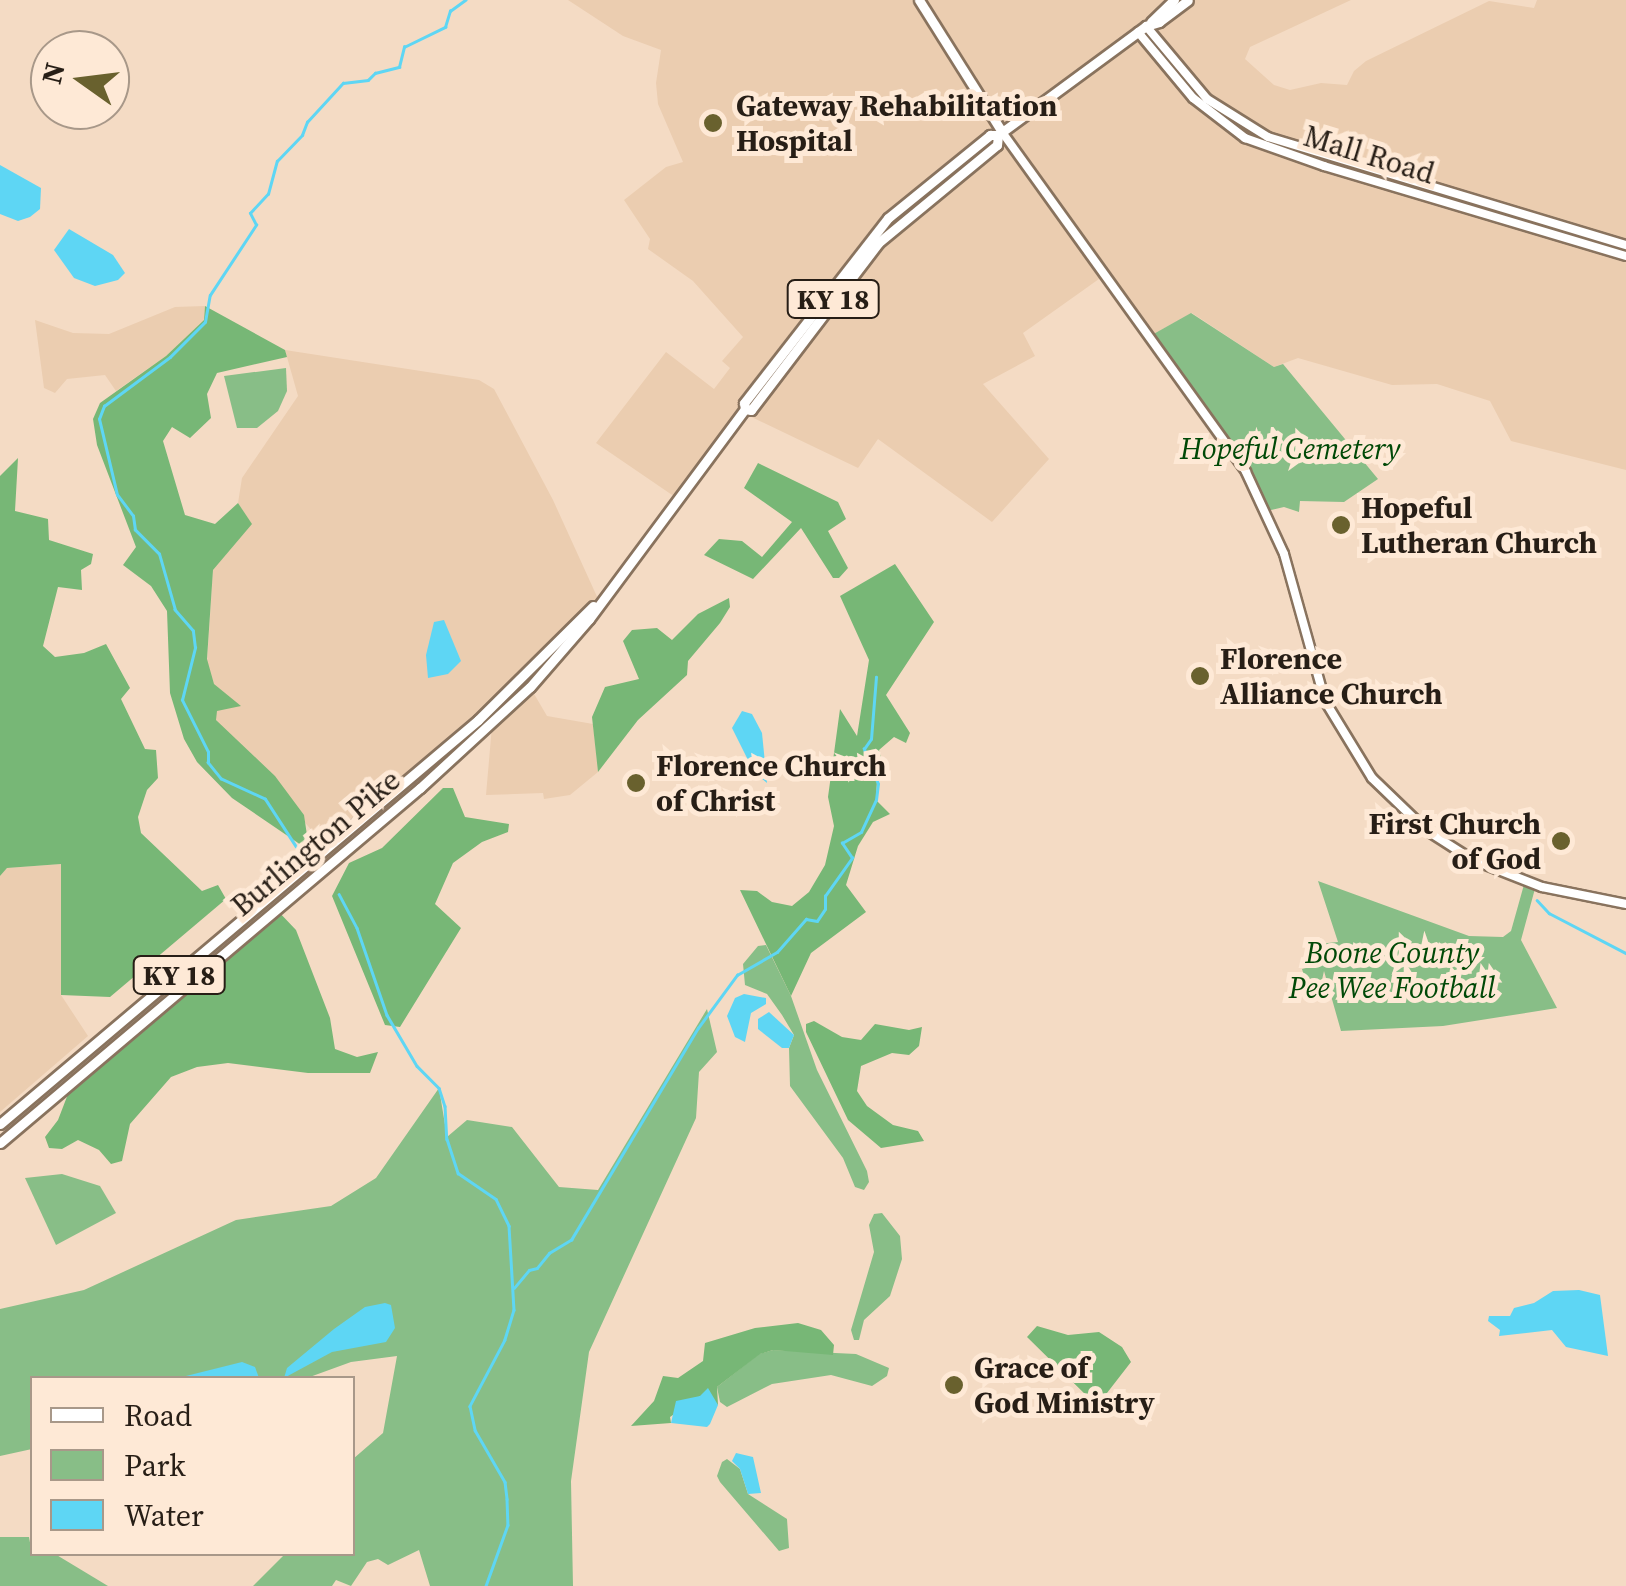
<!DOCTYPE html>
<html>
<head>
<meta charset="utf-8">
<style>
  body { margin:0 }
  #map { position:relative; width:1626px; height:1586px; overflow:hidden; background:#f4dbc4; font-family:"Source Serif 4",serif }
  div>[style] { position:absolute }
  [style*='--x'] { left:calc(var(--x)*1px); top:calc(var(--y)*1px); width:calc(var(--w)*1px); rotate:calc(var(--a)*1deg) }
  .built>* { inset:0; background:#ebcdb0 }
  .green>* { inset:0; background:#88be87 }
  .forest>* { inset:0; background:#77b776 }
  .water>* { inset:0; background:#5ed6f4 }
  .stream>* { height:2.5px; margin:-1.25px; padding:0 1.25px; transform-origin:1.25px; border-radius:1.25px; background:#5ed6f4 }
  .roads { filter:drop-shadow(2px 0 #89735e) drop-shadow(-2px 0 #89735e) drop-shadow(0 2px #89735e) drop-shadow(0 -2px #89735e) }
  .secondary>* { height:8px; margin:-4px; padding:0 4px; transform-origin:4px; border-radius:4px; background:#fff }
  .primary>* { height:9px; margin:-4.5px; padding:0 4.5px; transform-origin:4.5px; border-radius:4.5px; background:#fff }
  .dots>* { width:28px; height:28px; translate:-50% -50%; box-sizing:border-box; border:5px solid #fee9d6; border-radius:50% }
  span { translate:-50% -50%; white-space:nowrap; text-align:center; line-height:1.15; -webkit-text-stroke:10px #fee9d6; paint-order:stroke }
  .shield-label span { padding:2px 8px; background:#fee9d6; border:2px solid; border-radius:8px; -webkit-text-stroke-width:0 }
  .shield-label { font-size:28px; color:#271e16; font-weight:700 }
  .poi-label { font-size:30px; color:#271e16; font-weight:700 }
  .left { translate:0 -50%; text-align:left }
  .right { translate:-100% -50%; text-align:right }
  .street-label { font-size:30px; color:#271e16 }
  .park-label { font-size:30px; color:#004907; font-style:italic }
  .legend { position:absolute; left:30px; top:1376px; width:325px; height:180px; box-sizing:border-box; background:#fee9d6; border:2px solid #a89889; margin:0; padding:12px 18px; list-style:none; font-size:30px; color:#271e16 }
  .legend li { display:flex; align-items:center; gap:20px; height:50px }
  .legend b { width:50px; border:2px solid #a89889 }
  .north { position:absolute; left:30px; top:30px; width:100px; height:100px; box-sizing:border-box; background:#fee9d6; border:2px solid #a89889; border-radius:50%; rotate:284deg; font-size:28px; font-weight:700; line-height:40px; text-align:center; color:#271e16 }
  .north::after { content:''; display:block; margin:auto; width:35px; height:45px; background:#69612e; clip-path:polygon(50% 0,100% 100%,50% 72%,0 100%) }
</style>
</head>
<body>
<div id="map">
  <div class="built">
    <div style="clip-path:polygon(568px 0,1351px 0,1250px 47px,1245px 59px,1274px 85px,1290px 90px,1321px 83px,1347px 85px,1354px 71px,1366px 61px,1489px 1px,1534px 8px,1537px 0,1626px 0,1626px 245px,1285px 143px,1206px 99px,1201px 106px,1245px 138px,1626px 256px,1626px 470px,1511px 441px,1490px 401px,1437px 384px,1392px 385px,1298px 358px,1274px 367px,1192px 313px,1150px 336px,1106px 274px,1023px 333px,1035px 356px,983px 384px,1049px 459px,992px 522px,878px 439px,858px 468px,743px 413px,678px 499px,596px 443px,666px 352px,714px 389px,730px 368px,722px 361px,743px 337px,693px 281px,648px 249px,650px 239px,624px 200px,666px 167px,683px 162px,658px 104px,656px 83px,661px 50px,623px 36px)"></div>
    <div style="clip-path:polygon(205px 306px,204px 320px,166px 356px,116px 391px,105px 375px,67px 379px,55px 393px,44px 388px,35px 320px,73px 333px,109px 334px,175px 307px)"></div>
    <div style="clip-path:polygon(285px 350px,479px 380px,494px 389px,553px 500px,599px 601px,501px 699px,327px 848px,216px 720px,205px 694px,213px 570px,251px 524px,238px 503px,242px 478px,298px 396px)"></div>
    <div style="clip-path:polygon(530px 687px,547px 716px,593px 724px,598px 772px,570px 795px,544px 799px,543px 793px,486px 795px,492px 726px)"></div>
    <div style="clip-path:polygon(61px 864px,61px 995px,88px 1036px,0 1112px,0 876px,7px 868px)"></div>
  </div>
  <div class="green">
    <div style="clip-path:polygon(1191px 313px,1274px 367px,1283px 364px,1378px 479px,1344px 502px,1300px 501px,1299px 512px,1284px 507px,1267px 511px,1246px 472px,1150px 336px)"></div>
    <div style="clip-path:polygon(286px 368px,287px 391px,278px 411px,257px 428px,237px 428px,224px 376px)"></div>
    <div style="clip-path:polygon(1318px 881px,1469px 936px,1503px 937px,1511px 931px,1525px 881px,1536px 885px,1521px 940px,1557px 1008px,1443px 1026px,1341px 1031px,1324px 971px,1320px 989px,1309px 993px,1302px 969px,1322px 964px,1317px 944px,1338px 942px)"></div>
    <div style="clip-path:polygon(766px 945px,791px 996px,817px 1070px,867px 1171px,869px 1182px,864px 1190px,855px 1187px,843px 1158px,790px 1086px,789px 1048px,794px 1035px,782px 1015px,767px 994px,745px 985px,743px 964px,758px 946px)"></div>
    <div style="clip-path:polygon(707px 1009px,717px 1052px,699px 1072px,696px 1118px,589px 1352px,571px 1481px,573px 1586px,430px 1586px,419px 1550px,388px 1565px,378px 1559px,367px 1562px,351px 1586px,336px 1580px,332px 1586px,253px 1586px,285px 1554px,352px 1554px,353px 1459px,383px 1433px,397px 1356px,351px 1362px,307px 1378px,32px 1378px,32px 1449px,0 1456px,0 1309px,84px 1290px,236px 1220px,331px 1206px,376px 1178px,439px 1088px,447px 1137px,467px 1120px,512px 1127px,559px 1187px,598px 1190px)"></div>
    <div style="clip-path:polygon(62px 1174px,100px 1186px,116px 1213px,56px 1245px,25px 1178px)"></div>
    <div style="clip-path:polygon(882px 1213px,900px 1236px,902px 1259px,890px 1296px,864px 1320px,859px 1340px,854px 1340px,851px 1330px,874px 1252px,869px 1225px,874px 1214px)"></div>
    <div style="clip-path:polygon(773px 1350px,856px 1354px,889px 1368px,887px 1376px,872px 1386px,831px 1375px,772px 1384px,727px 1407px,720px 1402px,717px 1387px,759px 1354px)"></div>
    <div style="clip-path:polygon(727px 1459px,740px 1469px,748px 1494px,787px 1519px,789px 1548px,779px 1551px,720px 1482px,717px 1476px,722px 1462px)"></div>
    <div style="clip-path:polygon(0 1537px,29px 1537px,32px 1554px,55px 1554px,108px 1586px,0 1586px)"></div>
  </div>
  <div class="forest">
    <div style="clip-path:polygon(205px 306px,285px 350px,287px 357px,217px 373px,207px 394px,211px 418px,190px 438px,172px 427px,163px 441px,185px 515px,215px 524px,238px 503px,252px 524px,213px 570px,207px 659px,214px 684px,241px 706px,217px 711px,216px 720px,275px 776px,304px 815px,308px 842px,301px 845px,232px 798px,197px 762px,184px 739px,170px 693px,167px 611px,151px 586px,123px 565px,136px 547px,97px 445px,93px 419px,100px 403px,166px 356px,204px 320px)"></div>
    <div style="clip-path:polygon(18px 458px,15px 511px,48px 519px,49px 540px,93px 554px,91px 564px,81px 570px,82px 590px,58px 587px,43px 646px,55px 657px,84px 653px,106px 644px,130px 688px,121px 699px,145px 749px,156px 750px,158px 778px,147px 790px,138px 817px,141px 833px,202px 891px,218px 885px,226px 899px,110px 997px,61px 995px,61px 864px,7px 868px,0 876px,0 476px)"></div>
    <div style="clip-path:polygon(758px 463px,838px 502px,846px 519px,828px 531px,848px 568px,839px 578px,833px 578px,801px 528px,753px 579px,704px 555px,719px 539px,742px 541px,762px 557px,792px 522px,744px 488px)"></div>
    <div style="clip-path:polygon(895px 564px,934px 622px,886px 695px,910px 733px,906px 743px,894px 737px,879px 750px,884px 770px,877px 780px,876px 800px,890px 814px,873px 822px,858px 846px,846px 885px,866px 912px,811px 953px,791px 996px,740px 890px,757px 891px,772px 902px,792px 906px,809px 892px,825px 865px,834px 826px,828px 797px,840px 709px,857px 736px,869px 660px,840px 596px)"></div>
    <div style="clip-path:polygon(729px 598px,730px 607px,720px 623px,688px 661px,687px 675px,638px 720px,598px 772px,592px 717px,605px 687px,639px 679px,623px 641px,632px 630px,657px 628px,672px 640px,698px 614px)"></div>
    <div style="clip-path:polygon(443px 788px,453px 788px,465px 817px,509px 824px,508px 832px,482px 842px,453px 863px,435px 904px,461px 928px,400px 1027px,385px 1025px,332px 896px,349px 863px,382px 848px)"></div>
    <div style="clip-path:polygon(276px 909px,296px 930px,330px 1018px,335px 1049px,357px 1057px,378px 1052px,370px 1073px,308px 1073px,228px 1063px,197px 1067px,171px 1077px,130px 1124px,122px 1161px,111px 1164px,99px 1150px,78px 1140px,62px 1149px,49px 1148px,45px 1137px,58px 1120px,73px 1081px)"></div>
    <div style="clip-path:polygon(814px 1021px,842px 1037px,861px 1040px,875px 1024px,909px 1030px,922px 1027px,919px 1046px,909px 1055px,892px 1053px,861px 1066px,857px 1091px,867px 1106px,893px 1125px,918px 1131px,924px 1141px,881px 1148px,848px 1120px,806px 1032px,806px 1024px)"></div>
    <div style="clip-path:polygon(798px 1323px,821px 1330px,834px 1345px,833px 1355px,773px 1350px,760px 1354px,717px 1387px,718px 1405px,700px 1396px,670px 1417px,671px 1423px,631px 1426px,654px 1401px,663px 1376px,678px 1378px,703px 1361px,705px 1343px,755px 1328px)"></div>
    <div style="clip-path:polygon(1037px 1326px,1068px 1335px,1099px 1332px,1122px 1347px,1131px 1362px,1100px 1402px,1091px 1400px,1027px 1337px)"></div>
  </div>
  <div class="water">
    <div style="clip-path:polygon(0 165px,41px 188px,40px 209px,30px 217px,18px 221px,0 214px)"></div>
    <div style="clip-path:polygon(69px 229px,113px 255px,125px 273px,118px 280px,95px 286px,74px 278px,54px 250px)"></div>
    <div style="clip-path:polygon(444px 620px,461px 661px,448px 674px,428px 678px,426px 655px,434px 622px)"></div>
    <div style="clip-path:polygon(742px 711px,752px 714px,762px 733px,767px 783px,754px 772px,732px 728px)"></div>
    <div style="clip-path:polygon(744px 994px,766px 998px,766px 1004px,751px 1013px,745px 1042px,735px 1037px,727px 1016px,735px 998px)"></div>
    <div style="clip-path:polygon(769px 1012px,794px 1035px,789px 1048px,782px 1048px,758px 1029px,758px 1019px)"></div>
    <div style="clip-path:polygon(1579px 1290px,1600px 1295px,1608px 1356px,1566px 1347px,1552px 1330px,1499px 1336px,1500px 1330px,1488px 1321px,1489px 1316px,1510px 1316px,1514px 1308px,1534px 1303px,1553px 1291px)"></div>
    <div style="clip-path:polygon(385px 1303px,391px 1305px,395px 1328px,386px 1342px,332px 1352px,284px 1378px,287px 1368px,334px 1329px,365px 1307px)"></div>
    <div style="clip-path:polygon(242px 1362px,255px 1367px,259px 1378px,178px 1378px)"></div>
    <div style="clip-path:polygon(708px 1388px,718px 1405px,710px 1424px,707px 1427px,671px 1423px,676px 1401px,700px 1396px)"></div>
    <div style="clip-path:polygon(736px 1453px,753px 1457px,761px 1493px,748px 1494px,740px 1469px,732px 1461px)"></div>
  </div>
  <div class="stream">
    <div style="--x:296;--y:847;--w:57;--a:-122.9"></div>
    <div style="--x:265;--y:799;--w:48;--a:-155.6"></div>
    <div style="--x:221;--y:779;--w:21;--a:-129"></div>
    <div style="--x:208;--y:763;--w:11;--a:-90"></div>
    <div style="--x:208;--y:752;--w:58;--a:-116.6"></div>
    <div style="--x:182;--y:700;--w:54;--a:-76"></div>
    <div style="--x:195;--y:648;--w:17;--a:-97"></div>
    <div style="--x:193;--y:631;--w:28;--a:-131"></div>
    <div style="--x:175;--y:610;--w:58;--a:-105.9"></div>
    <div style="--x:159;--y:554;--w:34;--a:-135"></div>
    <div style="--x:135;--y:530;--w:14;--a:-98"></div>
    <div style="--x:133;--y:516;--w:26;--a:-127"></div>
    <div style="--x:117;--y:495;--w:78;--a:-103.3"></div>
    <div style="--x:99;--y:419;--w:14;--a:-69"></div>
    <div style="--x:104;--y:406;--w:82;--a:-36.6"></div>
    <div style="--x:170;--y:357;--w:49;--a:-45"></div>
    <div style="--x:205;--y:322;--w:27;--a:-80"></div>
    <div style="--x:210;--y:295;--w:84;--a:-56.7"></div>
    <div style="--x:256;--y:225;--w:13;--a:-117"></div>
    <div style="--x:250;--y:213;--w:26;--a:-47"></div>
    <div style="--x:268;--y:194;--w:34;--a:-75"></div>
    <div style="--x:277;--y:161;--w:36;--a:-46"></div>
    <div style="--x:302;--y:135;--w:14;--a:-69"></div>
    <div style="--x:307;--y:122;--w:53;--a:-47.3"></div>
    <div style="--x:343;--y:83;--w:25;--a:-7"></div>
    <div style="--x:368;--y:80;--w:10;--a:-45"></div>
    <div style="--x:375;--y:73;--w:25;--a:-14"></div>
    <div style="--x:399;--y:67;--w:21;--a:-76"></div>
    <div style="--x:404;--y:47;--w:46;--a:-26"></div>
    <div style="--x:445;--y:27;--w:17;--a:-73"></div>
    <div style="--x:450;--y:11;--w:19;--a:-36"></div>
    <div style="--x:339;--y:894;--w:38;--a:62"></div>
    <div style="--x:357;--y:928;--w:92;--a:71"></div>
    <div style="--x:387;--y:1015;--w:59;--a:59.5"></div>
    <div style="--x:417;--y:1066;--w:31;--a:45"></div>
    <div style="--x:439;--y:1088;--w:19;--a:72"></div>
    <div style="--x:445;--y:1106;--w:33;--a:87"></div>
    <div style="--x:447;--y:1139;--w:36;--a:72"></div>
    <div style="--x:458;--y:1173;--w:46;--a:34.4"></div>
    <div style="--x:496;--y:1199;--w:30;--a:64"></div>
    <div style="--x:509;--y:1226;--w:84;--a:86.6"></div>
    <div style="--x:514;--y:1310;--w:31;--a:107"></div>
    <div style="--x:505;--y:1340;--w:75;--a:117.9"></div>
    <div style="--x:470;--y:1406;--w:25;--a:78"></div>
    <div style="--x:475;--y:1430;--w:60;--a:60"></div>
    <div style="--x:505;--y:1482;--w:17;--a:83"></div>
    <div style="--x:507;--y:1499;--w:26;--a:88"></div>
    <div style="--x:508;--y:1525;--w:65;--a:109.8"></div>
    <div style="--x:1537;--y:900;--w:18;--a:47"></div>
    <div style="--x:1549;--y:913;--w:87;--a:27.5"></div>
    <div style="--x:514;--y:1288;--w:23;--a:-50"></div>
    <div style="--x:529;--y:1270;--w:8;--a:-14"></div>
    <div style="--x:537;--y:1268;--w:19;--a:-51"></div>
    <div style="--x:549;--y:1253;--w:26;--a:-31"></div>
    <div style="--x:571;--y:1240;--w:247;--a:-59.1"></div>
    <div style="--x:698;--y:1028;--w:66;--a:-53.7"></div>
    <div style="--x:737;--y:975;--w:46;--a:-29.9"></div>
    <div style="--x:777;--y:952;--w:44;--a:-48.7"></div>
    <div style="--x:806;--y:919;--w:11;--a:10"></div>
    <div style="--x:817;--y:921;--w:14;--a:-56"></div>
    <div style="--x:825;--y:909;--w:13;--a:-90"></div>
    <div style="--x:825;--y:896;--w:47;--a:-54.6"></div>
    <div style="--x:852;--y:858;--w:18;--a:-124"></div>
    <div style="--x:842;--y:843;--w:22;--a:-30"></div>
    <div style="--x:861;--y:832;--w:35;--a:-65"></div>
    <div style="--x:876;--y:800;--w:16;--a:-83"></div>
    <div style="--x:878;--y:784;--w:38;--a:-112"></div>
    <div style="--x:864;--y:749;--w:12;--a:-55"></div>
    <div style="--x:871;--y:739;--w:62;--a:-85.4"></div>
  </div>
  <div class="roads">
    <div class="secondary">
      <div style="--x:1146;--y:26;--w:95;--a:50.1"></div>
      <div style="--x:1207;--y:99;--w:72;--a:31.9"></div>
      <div style="--x:1268;--y:137;--w:374;--a:16.8"></div>
      <div style="--x:1138;--y:32;--w:86;--a:50.2"></div>
      <div style="--x:1193;--y:98;--w:66;--a:37.6"></div>
      <div style="--x:1245;--y:138;--w:84;--a:19.5"></div>
      <div style="--x:1324;--y:166;--w:315;--a:16.6"></div>
      <div style="--x:1002;--y:132;--w:418;--a:54.3"></div>
      <div style="--x:1246;--y:472;--w:90;--a:65.1"></div>
      <div style="--x:1284;--y:554;--w:153;--a:74.4"></div>
      <div style="--x:1325;--y:701;--w:90;--a:58.6"></div>
      <div style="--x:1372;--y:778;--w:75;--a:43.9"></div>
      <div style="--x:1426;--y:830;--w:56;--a:32.6"></div>
      <div style="--x:1473;--y:860;--w:74;--a:21.4"></div>
      <div style="--x:1542;--y:887;--w:86;--a:11.4"></div>
    </div>
    <div class="primary">
      <div style="--x:919;--y:0;--w:156;--a:57.8"></div>
      <div style="--x:1151;--y:22;--w:32;--a:-44"></div>
      <div style="--x:745;--y:409;--w:6;--a:9"></div>
      <div style="--x:751;--y:410;--w:210;--a:-52.7"></div>
      <div style="--x:878;--y:243;--w:154;--a:-39.5"></div>
      <div style="--x:997;--y:145;--w:10;--a:-84"></div>
      <div style="--x:0;--y:1124;--w:626;--a:-40.2"></div>
      <div style="--x:478;--y:720;--w:162;--a:-44.7"></div>
      <div style="--x:0;--y:1143;--w:550;--a:-40.21"></div>
      <div style="--x:420;--y:788;--w:149;--a:-42.6"></div>
      <div style="--x:530;--y:687;--w:90;--a:-49.1"></div>
      <div style="--x:589;--y:619;--w:262;--a:-53.4"></div>
      <div style="--x:745;--y:409;--w:6;--a:-99"></div>
      <div style="--x:744;--y:403;--w:234;--a:-52.1"></div>
      <div style="--x:888;--y:218;--w:132;--a:-39.1"></div>
      <div style="--x:990;--y:135;--w:8;--a:0"></div>
      <div style="--x:998;--y:135;--w:184;--a:-36.4"></div>
      <div style="--x:1146;--y:26;--w:14;--a:-17"></div>
      <div style="--x:1159;--y:22;--w:36;--a:-37"></div>
    </div>
  </div>
  <div class="dots">
    <div style="left:713px;top:123px;background:#69612e"></div>
    <div style="left:1341px;top:525px;background:#69612e"></div>
    <div style="left:1200px;top:676px;background:#69612e"></div>
    <div style="left:636px;top:783px;background:#69612e"></div>
    <div style="left:1561px;top:841px;background:#69612e"></div>
    <div style="left:954px;top:1385px;background:#69612e"></div>
  </div>
  <div class="shield-label">
    <span style="left:833px;top:299px">KY 18</span>
    <span style="left:179px;top:975px">KY 18</span>
  </div>
  <div class="poi-label">
    <span class="left" style="left:736px;top:123px">Gateway Rehabilitation<br>Hospital</span>
    <span class="left" style="left:1361px;top:525px">Hopeful<br>Lutheran Church</span>
    <span class="left" style="left:1220px;top:676px">Florence<br>Alliance Church</span>
    <span class="left" style="left:656px;top:783px">Florence Church<br>of Christ</span>
    <span class="right" style="left:1541px;top:841px">First Church<br>of God</span>
    <span class="left" style="left:974px;top:1385px">Grace of<br>God Ministry</span>
  </div>
  <div class="street-label">
    <span style="left:1369px;top:155px;rotate:17deg">Mall Road</span>
    <span style="left:316px;top:843px;rotate:-40deg">Burlington Pike</span>
  </div>
  <div class="park-label">
    <span style="left:1290px;top:449px">Hopeful Cemetery</span>
    <span style="left:1392px;top:970px">Boone County<br>Pee Wee Football</span>
  </div>
  <ul class="legend">
  <li><b style="height:12px;background:#fff"></b>Road</li>
  <li><b style="height:28px;background:#88be87"></b>Park</li>
  <li><b style="height:28px;background:#5ed6f4"></b>Water</li>
  </ul>
  <div class="north">N</div>
</div>
</body>
</html>
